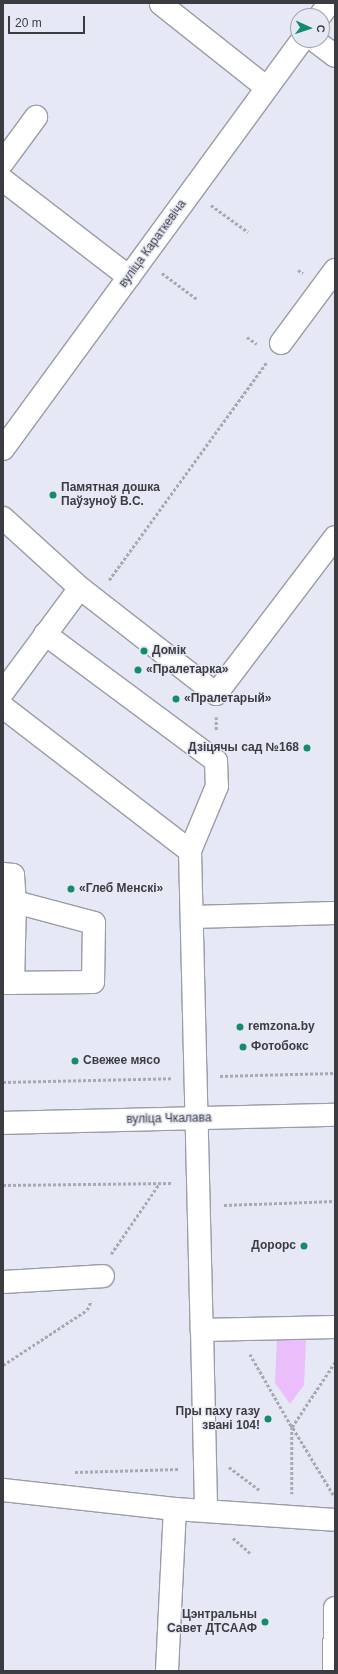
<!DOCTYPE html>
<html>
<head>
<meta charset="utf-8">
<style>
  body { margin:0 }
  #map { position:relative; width:338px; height:1674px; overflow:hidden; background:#e6e9f5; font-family:Arial,sans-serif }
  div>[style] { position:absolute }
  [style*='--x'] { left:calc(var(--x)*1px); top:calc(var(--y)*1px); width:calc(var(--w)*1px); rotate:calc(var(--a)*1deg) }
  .green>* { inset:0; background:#e9befa }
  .path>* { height:2.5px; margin-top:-1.25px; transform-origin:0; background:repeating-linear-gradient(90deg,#a8aab3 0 3px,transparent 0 5px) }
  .roads { filter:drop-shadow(1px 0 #9a9da8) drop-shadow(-1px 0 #9a9da8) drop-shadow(0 1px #9a9da8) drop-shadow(0 -1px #9a9da8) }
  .minor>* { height:22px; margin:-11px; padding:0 11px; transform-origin:11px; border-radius:11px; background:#fff }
  .major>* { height:22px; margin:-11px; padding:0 11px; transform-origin:11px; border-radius:11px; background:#fff }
  .dots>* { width:11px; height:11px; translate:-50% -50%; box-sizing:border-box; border:2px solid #e6e9f5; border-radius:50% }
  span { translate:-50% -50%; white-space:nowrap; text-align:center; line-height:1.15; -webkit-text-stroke:3px #e6e9f5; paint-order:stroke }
  .street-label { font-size:12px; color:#3b3c41 }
  .poi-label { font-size:12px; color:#3b3c41; font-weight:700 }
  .left { translate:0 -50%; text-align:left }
  .right { translate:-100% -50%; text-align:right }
  .frame { position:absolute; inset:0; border:4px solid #3b3c41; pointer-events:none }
  .north { position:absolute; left:290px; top:8px; width:40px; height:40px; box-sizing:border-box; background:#e6e9f5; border:1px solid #a2a4ad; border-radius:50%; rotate:93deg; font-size:11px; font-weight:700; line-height:16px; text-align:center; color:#3b3c41 }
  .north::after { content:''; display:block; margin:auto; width:14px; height:18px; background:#158b6d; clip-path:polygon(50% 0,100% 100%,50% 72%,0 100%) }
  .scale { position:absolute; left:8px; top:16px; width:77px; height:18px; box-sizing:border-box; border:2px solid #3b3c41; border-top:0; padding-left:5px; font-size:12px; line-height:14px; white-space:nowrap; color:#3b3c41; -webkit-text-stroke:3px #e6e9f5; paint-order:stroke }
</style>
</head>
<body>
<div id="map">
  <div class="green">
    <div style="clip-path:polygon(277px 1337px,306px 1339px,304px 1385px,290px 1404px,275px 1383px)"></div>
  </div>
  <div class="path">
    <div style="--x:211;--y:205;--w:46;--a:36.1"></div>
    <div style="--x:298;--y:270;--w:6;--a:31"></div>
    <div style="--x:162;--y:273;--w:44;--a:36.6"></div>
    <div style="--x:247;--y:337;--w:12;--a:35"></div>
    <div style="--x:109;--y:580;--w:269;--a:-54.1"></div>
    <div style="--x:216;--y:730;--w:13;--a:-90"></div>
    <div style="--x:220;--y:1076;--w:115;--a:-1.5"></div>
    <div style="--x:3;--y:1082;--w:170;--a:-1.3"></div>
    <div style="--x:3;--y:1185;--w:170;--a:-0.7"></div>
    <div style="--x:224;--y:1205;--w:111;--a:-2.1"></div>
    <div style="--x:111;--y:1254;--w:85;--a:-55.6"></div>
    <div style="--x:250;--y:1354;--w:84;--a:60.1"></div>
    <div style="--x:292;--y:1427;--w:67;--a:90"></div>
    <div style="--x:3;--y:1365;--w:100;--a:-33.2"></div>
    <div style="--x:87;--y:1310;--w:10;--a:-66"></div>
    <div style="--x:229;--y:1467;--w:38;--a:37"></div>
    <div style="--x:75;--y:1472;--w:105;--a:-1.6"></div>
    <div style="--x:333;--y:1495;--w:79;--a:-121.1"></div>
    <div style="--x:292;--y:1427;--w:78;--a:-56.5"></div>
    <div style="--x:233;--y:1538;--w:23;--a:41"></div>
  </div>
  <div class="roads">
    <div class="minor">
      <div style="--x:162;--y:3;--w:1;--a:135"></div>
      <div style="--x:161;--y:4;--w:135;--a:38.4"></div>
      <div style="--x:320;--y:16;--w:16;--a:-55"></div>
      <div style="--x:314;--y:40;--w:26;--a:37"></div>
      <div style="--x:3;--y:162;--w:56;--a:-53.7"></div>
      <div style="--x:3;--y:180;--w:159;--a:37.6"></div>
      <div style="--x:281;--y:343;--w:91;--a:-53.5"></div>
      <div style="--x:3;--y:449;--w:507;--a:-53.83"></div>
      <div style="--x:3;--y:518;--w:104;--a:42.3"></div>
      <div style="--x:80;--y:588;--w:172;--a:37.9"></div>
      <div style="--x:216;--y:694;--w:197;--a:-52.8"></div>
      <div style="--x:45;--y:634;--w:213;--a:36.6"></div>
      <div style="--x:216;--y:761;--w:25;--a:88"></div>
      <div style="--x:217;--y:786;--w:70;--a:112.6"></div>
      <div style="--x:3;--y:692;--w:129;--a:-53.5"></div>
      <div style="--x:3;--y:707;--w:236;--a:37.6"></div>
      <div style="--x:190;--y:851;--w:479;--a:88.6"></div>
      <div style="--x:202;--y:1330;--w:133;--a:-1.3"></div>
      <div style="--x:3;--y:874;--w:10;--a:6"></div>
      <div style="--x:13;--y:875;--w:27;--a:86"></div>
      <div style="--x:15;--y:902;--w:81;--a:91.4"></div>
      <div style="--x:192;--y:917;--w:143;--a:-1.6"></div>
      <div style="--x:3;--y:983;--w:90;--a:-0.6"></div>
      <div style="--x:93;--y:982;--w:59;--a:-89"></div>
      <div style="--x:94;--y:923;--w:82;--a:-165.1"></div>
      <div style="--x:3;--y:1282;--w:100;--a:-3.4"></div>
      <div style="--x:202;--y:1330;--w:181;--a:88.7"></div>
      <div style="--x:3;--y:1490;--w:173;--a:6.3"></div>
      <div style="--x:175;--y:1509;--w:160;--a:3.9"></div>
      <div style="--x:167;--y:1671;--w:162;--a:-87.2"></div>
      <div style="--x:334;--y:1671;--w:63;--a:-89.1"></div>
    </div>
    <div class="major">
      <div style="--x:3;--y:1123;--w:332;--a:-1.4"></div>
    </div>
  </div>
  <div class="dots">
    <div style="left:53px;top:495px;background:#158b6d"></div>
    <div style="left:144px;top:651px;background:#158b6d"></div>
    <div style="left:138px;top:670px;background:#158b6d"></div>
    <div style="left:176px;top:699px;background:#158b6d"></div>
    <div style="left:307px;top:748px;background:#158b6d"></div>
    <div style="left:71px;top:889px;background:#158b6d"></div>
    <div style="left:240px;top:1027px;background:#158b6d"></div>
    <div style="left:243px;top:1047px;background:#158b6d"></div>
    <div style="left:75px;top:1061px;background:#158b6d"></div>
    <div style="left:304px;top:1246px;background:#158b6d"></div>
    <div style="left:268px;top:1419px;background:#158b6d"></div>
    <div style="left:265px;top:1622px;background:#158b6d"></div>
  </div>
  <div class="street-label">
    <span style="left:153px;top:244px;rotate:-54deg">вуліца Караткевіча</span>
    <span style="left:169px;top:1119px;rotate:-1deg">вуліца Чкалава</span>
  </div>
  <div class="poi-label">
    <span class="left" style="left:61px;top:495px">Памятная дошка<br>Паўзуноў В.С.</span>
    <span class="left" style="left:152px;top:651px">Домік</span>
    <span class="left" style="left:146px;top:670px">«Пралетарка»</span>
    <span class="left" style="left:184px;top:699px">«Пралетарый»</span>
    <span class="right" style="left:299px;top:748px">Дзіцячы сад №168</span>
    <span class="left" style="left:79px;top:889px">«Глеб Менскі»</span>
    <span class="left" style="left:248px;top:1027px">remzona.by</span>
    <span class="left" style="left:251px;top:1047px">Фотобокс</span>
    <span class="left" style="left:83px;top:1061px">Свежее мясо</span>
    <span class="right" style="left:296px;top:1246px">Дорорс</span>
    <span class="right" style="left:260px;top:1419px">Пры паху газу<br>звані 104!</span>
    <span class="right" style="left:257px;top:1622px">Цэнтральны<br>Савет ДТСААФ</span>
  </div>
  <div class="frame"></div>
  <div class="north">С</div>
  <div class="scale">20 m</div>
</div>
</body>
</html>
